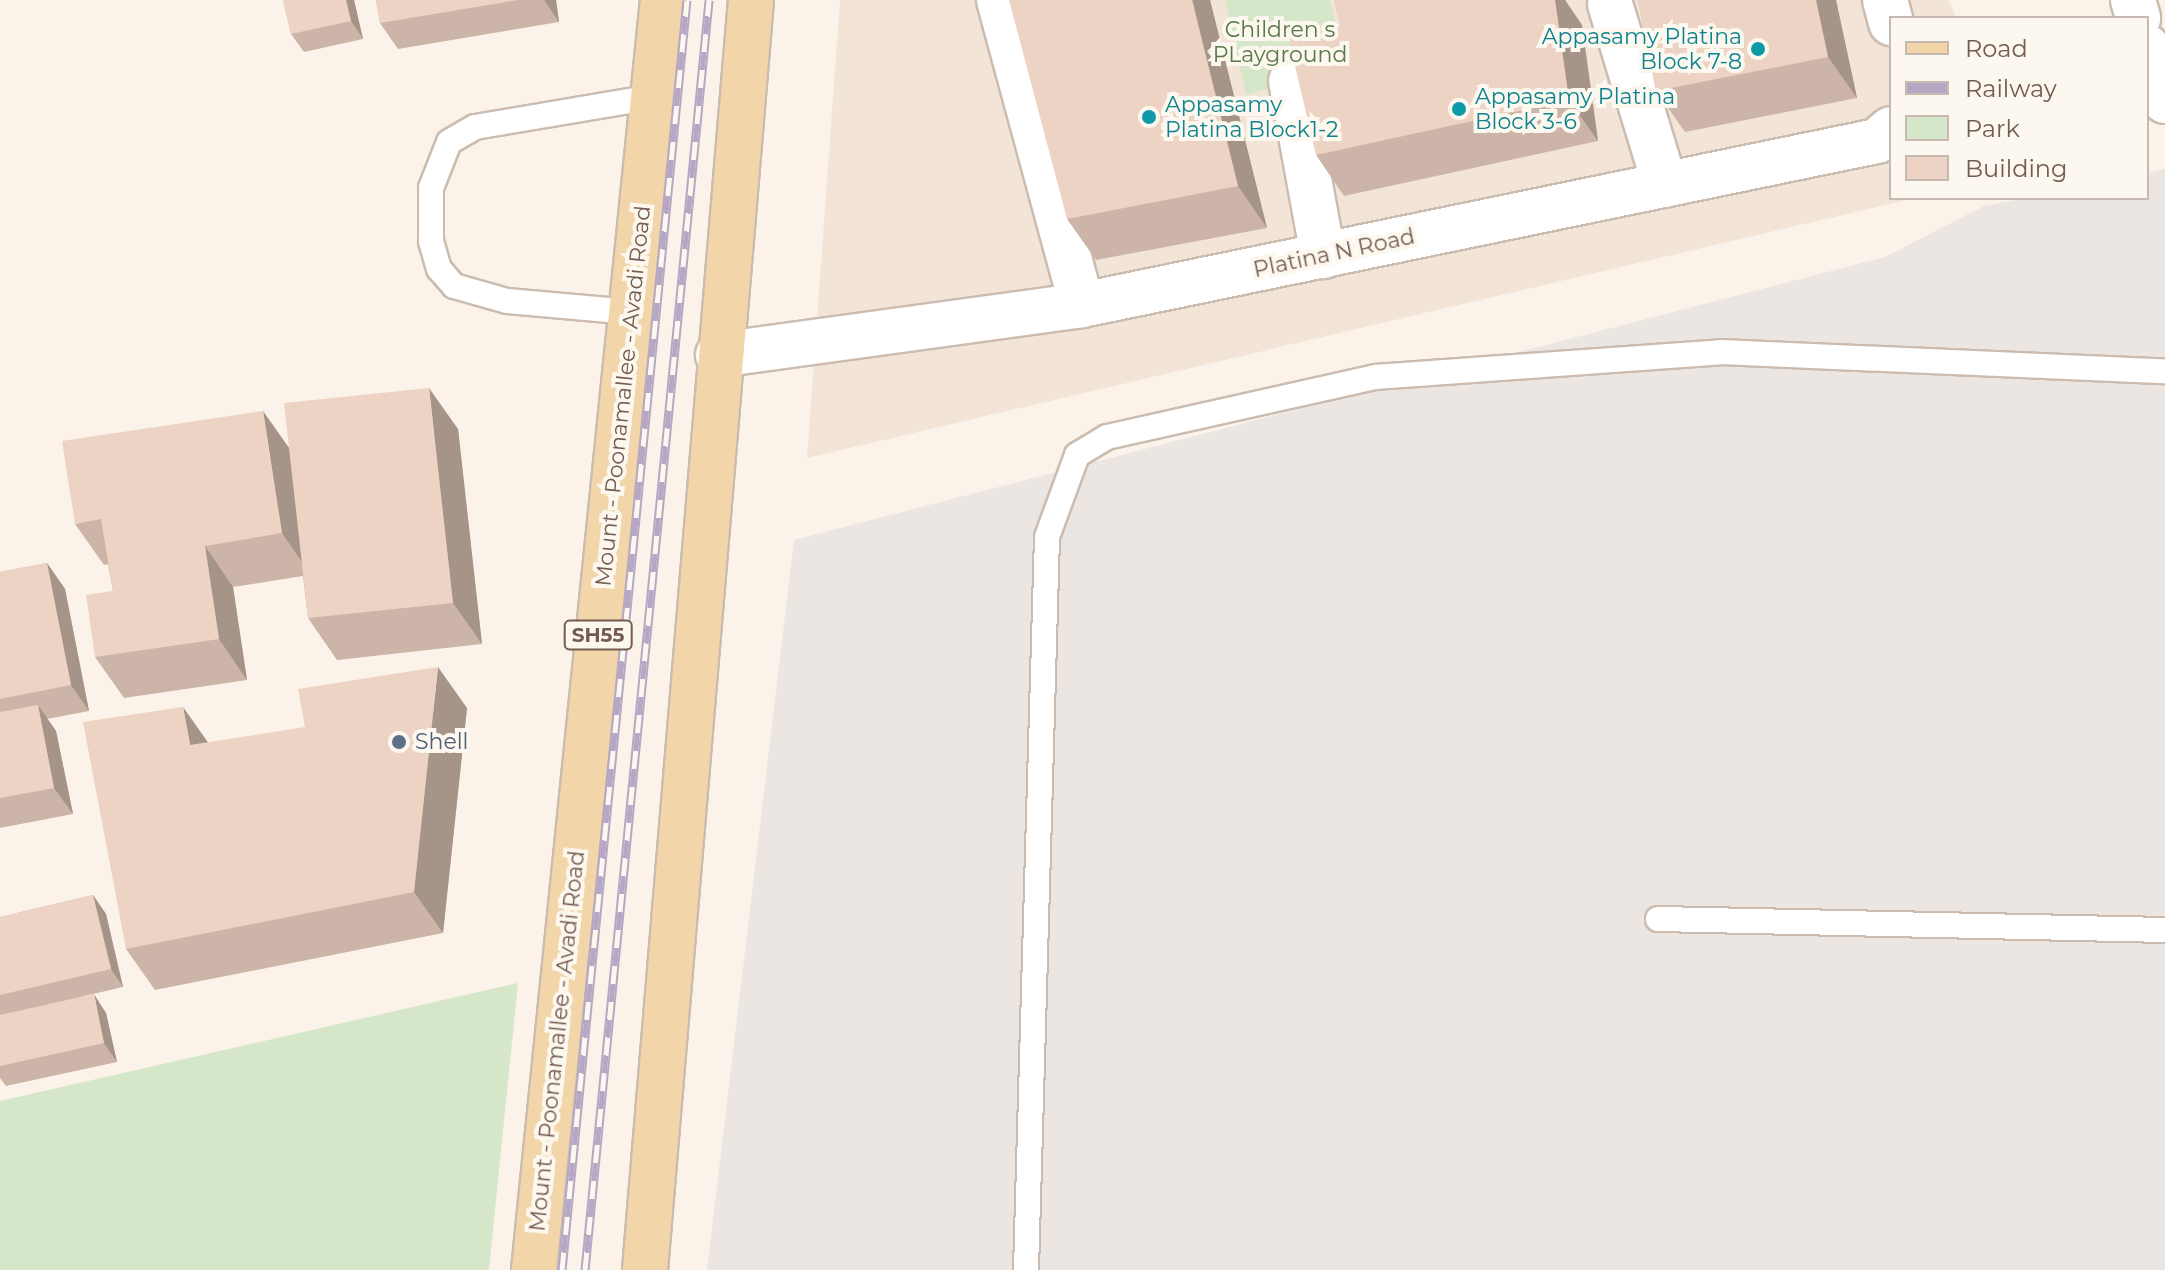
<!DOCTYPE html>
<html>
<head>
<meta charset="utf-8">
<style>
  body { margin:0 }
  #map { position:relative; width:2165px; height:1270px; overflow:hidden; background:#fbf3e9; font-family:Montserrat,sans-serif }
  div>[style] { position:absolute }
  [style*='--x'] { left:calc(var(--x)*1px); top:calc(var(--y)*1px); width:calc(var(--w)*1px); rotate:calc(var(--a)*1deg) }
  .residential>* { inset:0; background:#f2e5d8 }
  .industrial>* { inset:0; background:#ece6e2 }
  .green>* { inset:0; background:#d6e7c9 }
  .roads { filter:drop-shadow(2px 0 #ccbcb0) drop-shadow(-2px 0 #ccbcb0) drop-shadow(0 2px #ccbcb0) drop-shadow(0 -2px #ccbcb0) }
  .service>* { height:24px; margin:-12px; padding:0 12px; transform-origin:12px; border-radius:12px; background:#fff }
  .minor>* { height:44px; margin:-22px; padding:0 22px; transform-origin:22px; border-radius:22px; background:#fff }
  .primary>* { height:44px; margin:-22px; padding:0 22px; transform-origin:22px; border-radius:22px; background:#f2d5a8 }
  .rail>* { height:9px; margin-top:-4.5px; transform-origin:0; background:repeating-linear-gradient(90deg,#fdf8ef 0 18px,#b6a8c4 0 36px); box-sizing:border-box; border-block:2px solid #b6a8c4 }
  .wall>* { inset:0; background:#ccb5a8 }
  .shaded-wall>* { inset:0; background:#a69488 }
  .building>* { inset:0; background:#edd3c3 }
  .dots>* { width:22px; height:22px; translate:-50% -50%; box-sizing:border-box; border:4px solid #fdf8ef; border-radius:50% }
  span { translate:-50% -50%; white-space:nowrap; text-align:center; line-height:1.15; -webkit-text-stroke:8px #fdf8ef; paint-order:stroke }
  .shield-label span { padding:2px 6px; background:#fdf8ef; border:2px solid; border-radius:6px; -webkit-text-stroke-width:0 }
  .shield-label { font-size:20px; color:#735b4f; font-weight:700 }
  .park-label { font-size:22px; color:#577848 }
  .culture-label { font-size:22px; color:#0d838f }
  .right { translate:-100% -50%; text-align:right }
  .left { translate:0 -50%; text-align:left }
  .street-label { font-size:22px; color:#735b4f }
  .service-label { font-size:22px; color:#4e5e75 }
  .legend { position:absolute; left:1889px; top:16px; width:260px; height:184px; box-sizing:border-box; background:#fdf8ef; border:2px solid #c6b9af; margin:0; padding:10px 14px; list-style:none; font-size:24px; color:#735b4f }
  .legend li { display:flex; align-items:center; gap:16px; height:40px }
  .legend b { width:40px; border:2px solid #c6b9af }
</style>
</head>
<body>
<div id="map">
  <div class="residential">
    <div style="clip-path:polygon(840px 0,1949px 0,1956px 18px,1891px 18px,1891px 198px,1915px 198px,807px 458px)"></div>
  </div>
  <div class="industrial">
    <div style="clip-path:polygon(2165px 169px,2165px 1270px,707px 1270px,794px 540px,1885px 257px,1984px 206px,2025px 198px,2147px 198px,2147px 173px)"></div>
  </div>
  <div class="green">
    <div style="clip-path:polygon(1225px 0,1330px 0,1346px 65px,1246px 95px)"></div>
    <div style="clip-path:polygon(518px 983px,489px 1270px,0 1270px,0 1101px)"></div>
  </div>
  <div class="roads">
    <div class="service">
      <div style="--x:631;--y:312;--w:124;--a:-174.9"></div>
      <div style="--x:507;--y:301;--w:55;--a:-164.2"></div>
      <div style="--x:454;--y:286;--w:23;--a:-131"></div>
      <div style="--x:439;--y:269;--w:29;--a:-106"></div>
      <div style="--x:431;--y:241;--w:53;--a:-90"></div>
      <div style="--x:431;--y:188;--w:49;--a:-68.6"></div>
      <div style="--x:449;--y:142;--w:30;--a:-30"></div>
      <div style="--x:475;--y:127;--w:181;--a:-9.6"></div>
      <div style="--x:1658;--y:919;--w:507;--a:1.24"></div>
      <div style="--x:1026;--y:1270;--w:733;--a:-88.36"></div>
      <div style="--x:1047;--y:537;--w:87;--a:-69.9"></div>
      <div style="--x:1077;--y:455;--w:35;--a:-31"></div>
      <div style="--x:1107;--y:437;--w:275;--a:-12.6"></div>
      <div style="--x:1375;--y:377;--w:347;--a:-4.1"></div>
      <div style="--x:1721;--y:352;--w:444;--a:2.5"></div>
    </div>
    <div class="minor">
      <div style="--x:999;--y:0;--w:316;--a:74.8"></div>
      <div style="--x:1885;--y:0;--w:24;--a:75"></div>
      <div style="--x:2133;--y:0;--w:19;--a:74"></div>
      <div style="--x:1610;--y:4;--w:189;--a:73.1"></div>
      <div style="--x:2147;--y:47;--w:57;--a:71.6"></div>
      <div style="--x:1291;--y:81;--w:178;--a:79.6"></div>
      <div style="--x:718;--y:355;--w:367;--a:-7.8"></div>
      <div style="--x:1082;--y:305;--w:812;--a:-11.66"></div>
      <div style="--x:1877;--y:141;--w:18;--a:-41"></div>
    </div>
    <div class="primary">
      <div style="--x:534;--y:1270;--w:1277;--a:-84.2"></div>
      <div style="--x:645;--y:1270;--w:1274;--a:-85.23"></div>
    </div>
  </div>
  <div class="rail">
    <div style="--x:562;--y:1270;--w:1276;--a:-84.38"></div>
    <div style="--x:585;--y:1270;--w:1276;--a:-84.42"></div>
  </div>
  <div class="wall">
    <div style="clip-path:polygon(283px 0,354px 0,363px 39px,304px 52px,291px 34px)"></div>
    <div style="clip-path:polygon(376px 0,556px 0,559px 22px,398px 49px,380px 23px)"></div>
    <div style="clip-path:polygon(1210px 0,1267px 228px,1096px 260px,1067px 219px)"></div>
    <div style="clip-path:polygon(1334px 0,1565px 0,1582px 25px,1598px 141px,1344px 196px,1316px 155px,1340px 24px)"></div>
    <div style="clip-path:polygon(1638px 0,1836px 0,1857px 98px,1685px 132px,1656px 91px)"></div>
    <div style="clip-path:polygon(458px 429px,482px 644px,337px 660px,308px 618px,303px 576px,233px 587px,247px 680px,124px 698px,95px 657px,113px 591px,108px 564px,104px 565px,75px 524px,289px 448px)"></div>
    <div style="clip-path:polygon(47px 563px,65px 589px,89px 711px,47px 719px,56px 731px,73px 814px,0 828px,0 572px)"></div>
    <div style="clip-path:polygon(467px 708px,443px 933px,155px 990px,126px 949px,208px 743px)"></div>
    <div style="clip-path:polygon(93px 895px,106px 914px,123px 987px,80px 997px,106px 1013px,117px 1062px,6px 1086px,0 1078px,0 917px)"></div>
  </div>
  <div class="shaded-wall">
    <div style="clip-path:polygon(346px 0,354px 0,363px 39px,351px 21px)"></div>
    <div style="clip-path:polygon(544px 0,556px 0,559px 22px)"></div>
    <div style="clip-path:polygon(1192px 0,1210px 0,1267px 228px,1238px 186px)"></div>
    <div style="clip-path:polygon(1555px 0,1565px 0,1582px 25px,1598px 141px,1569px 100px)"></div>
    <div style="clip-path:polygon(1816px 0,1836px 0,1857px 98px,1828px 57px)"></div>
    <div style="clip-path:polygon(429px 388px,458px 429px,482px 644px,453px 603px)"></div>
    <div style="clip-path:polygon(263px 411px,292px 452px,311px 575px,282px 533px)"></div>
    <div style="clip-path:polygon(205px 546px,233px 587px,247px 680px,219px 639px)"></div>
    <div style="clip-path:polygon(47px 563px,65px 589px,89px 711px,71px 685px)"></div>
    <div style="clip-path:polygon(438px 667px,467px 708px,443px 933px,414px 892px)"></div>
    <div style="clip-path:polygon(38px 705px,56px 731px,73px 814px,54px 788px)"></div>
    <div style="clip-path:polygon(183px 707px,212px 748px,190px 745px)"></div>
    <div style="clip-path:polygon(93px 895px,106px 914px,123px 987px,111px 969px)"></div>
    <div style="clip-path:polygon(94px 994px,106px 1013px,117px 1062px,104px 1043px)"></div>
  </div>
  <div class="building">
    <div style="clip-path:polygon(283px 0,346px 0,351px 21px,291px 34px)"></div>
    <div style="clip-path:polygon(376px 0,518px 0,380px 23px)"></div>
    <div style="clip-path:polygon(1009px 0,1192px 0,1238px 186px,1067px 219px)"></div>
    <div style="clip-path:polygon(1334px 0,1555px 0,1569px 100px,1316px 155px,1288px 36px,1340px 24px)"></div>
    <div style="clip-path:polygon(1638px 0,1816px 0,1828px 57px,1656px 91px)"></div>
    <div style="clip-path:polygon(429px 388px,453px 603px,308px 618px,284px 403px)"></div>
    <div style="clip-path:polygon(263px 411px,282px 533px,205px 546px,219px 639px,95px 657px,86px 595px,113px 591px,101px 519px,75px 524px,62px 441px)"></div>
    <div style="clip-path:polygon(47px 563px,71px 685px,0 699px,0 572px)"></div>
    <div style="clip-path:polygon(438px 667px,414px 892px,126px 949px,83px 722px,183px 707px,190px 745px,305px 727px,298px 689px)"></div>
    <div style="clip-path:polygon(38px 705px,54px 788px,0 798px,0 712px)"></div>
    <div style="clip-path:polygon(93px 895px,111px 969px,0 995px,0 917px)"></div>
    <div style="clip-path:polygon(94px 994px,104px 1043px,0 1066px,0 1015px)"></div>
  </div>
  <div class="dots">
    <div style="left:1758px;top:49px;background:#0f9aa8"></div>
    <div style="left:1459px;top:109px;background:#0f9aa8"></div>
    <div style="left:1149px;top:117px;background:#0f9aa8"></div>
    <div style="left:399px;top:742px;background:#5c6f8a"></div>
  </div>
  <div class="shield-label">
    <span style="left:598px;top:635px">SH55</span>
  </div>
  <div class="park-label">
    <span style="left:1280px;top:42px">Children s<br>PLayground</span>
  </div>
  <div class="culture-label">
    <span class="right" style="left:1742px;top:49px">Appasamy Platina<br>Block 7-8</span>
    <span class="left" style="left:1475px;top:109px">Appasamy Platina<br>Block 3-6</span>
    <span class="left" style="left:1165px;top:117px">Appasamy<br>Platina Block1-2</span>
  </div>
  <div class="street-label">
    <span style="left:1334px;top:253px;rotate:-12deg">Platina N Road</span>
    <span style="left:623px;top:396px;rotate:-84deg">Mount - Poonamallee - Avadi Road</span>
    <span style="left:557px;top:1041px;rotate:-84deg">Mount - Poonamallee - Avadi Road</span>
  </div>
  <div class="service-label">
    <span class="left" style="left:415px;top:742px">Shell</span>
  </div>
  <ul class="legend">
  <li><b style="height:10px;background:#f2d5a8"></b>Road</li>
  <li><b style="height:10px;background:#b6a8c4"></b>Railway</li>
  <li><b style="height:22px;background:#d6e7c9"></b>Park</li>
  <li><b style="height:22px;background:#edd3c3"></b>Building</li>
  </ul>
</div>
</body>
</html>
